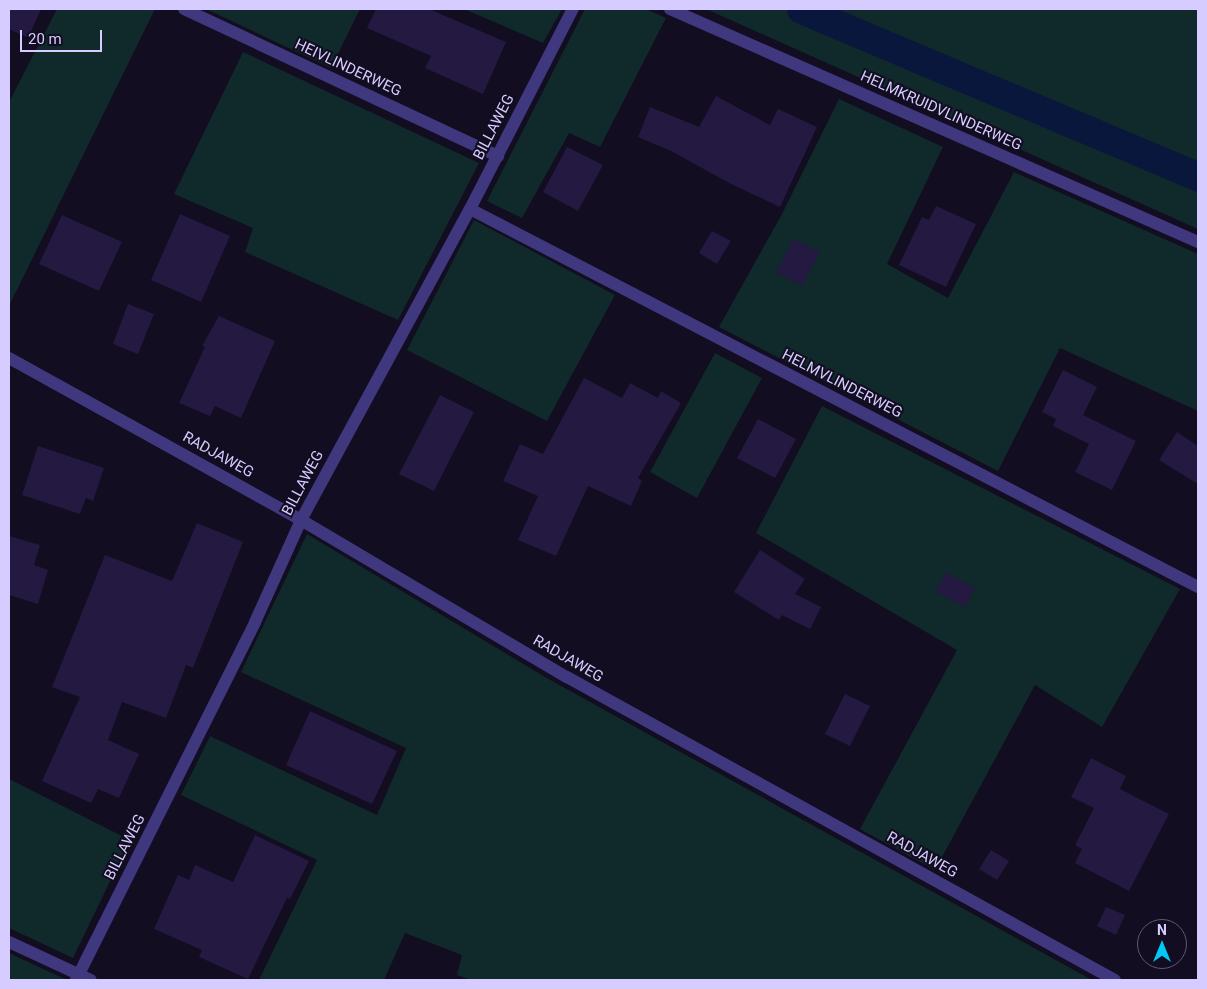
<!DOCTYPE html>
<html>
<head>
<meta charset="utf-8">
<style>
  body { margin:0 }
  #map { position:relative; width:1207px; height:989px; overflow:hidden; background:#120d20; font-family:Roboto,sans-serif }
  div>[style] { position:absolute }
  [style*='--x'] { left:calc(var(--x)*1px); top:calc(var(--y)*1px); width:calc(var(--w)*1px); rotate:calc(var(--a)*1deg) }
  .green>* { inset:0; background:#10292a }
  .canal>* { height:29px; margin:-14.5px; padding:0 14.5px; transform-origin:14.5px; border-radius:14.5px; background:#09173d }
  .building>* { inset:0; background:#241941 }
  .lane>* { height:12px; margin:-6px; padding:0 6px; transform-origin:6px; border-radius:6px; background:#40387f }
  .street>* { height:12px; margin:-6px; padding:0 6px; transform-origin:6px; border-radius:6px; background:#40387f }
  span { translate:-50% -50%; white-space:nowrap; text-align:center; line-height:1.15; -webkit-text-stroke:4px #120d20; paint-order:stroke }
  .street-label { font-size:15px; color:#d6ccff }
  .frame { position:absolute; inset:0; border:10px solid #d6ccff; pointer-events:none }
  .north { position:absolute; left:1137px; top:919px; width:50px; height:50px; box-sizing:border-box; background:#120d20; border:1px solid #605979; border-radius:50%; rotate:0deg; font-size:14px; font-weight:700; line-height:20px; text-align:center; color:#d6ccff }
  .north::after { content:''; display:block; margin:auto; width:18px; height:22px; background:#00c9f6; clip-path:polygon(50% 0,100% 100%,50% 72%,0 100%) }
  .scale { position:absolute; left:20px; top:30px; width:82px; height:22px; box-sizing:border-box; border:2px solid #d6ccff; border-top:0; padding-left:6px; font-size:15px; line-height:18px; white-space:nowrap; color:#d6ccff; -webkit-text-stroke:4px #120d20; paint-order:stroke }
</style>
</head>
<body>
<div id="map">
  <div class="green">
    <div style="clip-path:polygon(57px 9px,155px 9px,9px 306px,9px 102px)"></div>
    <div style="clip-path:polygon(206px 9px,360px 9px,331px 68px)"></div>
    <div style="clip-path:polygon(464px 9px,562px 9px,543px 43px)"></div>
    <div style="clip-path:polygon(585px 9px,646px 9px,666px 18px,600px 147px,569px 133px,522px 218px,487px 201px)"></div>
    <div style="clip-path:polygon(706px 9px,1198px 9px,1198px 229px)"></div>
    <div style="clip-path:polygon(243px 52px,479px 163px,398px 320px,245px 252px,253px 228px,174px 194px)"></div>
    <div style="clip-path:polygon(839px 99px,943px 147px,887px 264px,948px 298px,1014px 172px,1198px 254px,1198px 411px,1060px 348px,998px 471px,719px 327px,782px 214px)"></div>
    <div style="clip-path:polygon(474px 220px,615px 295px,547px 421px,407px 350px)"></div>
    <div style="clip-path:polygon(715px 353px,762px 378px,697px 498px,650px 472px)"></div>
    <div style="clip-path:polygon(822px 406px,1180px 589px,1102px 727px,1035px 685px,935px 870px,860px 829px,957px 650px,756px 533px)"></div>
    <div style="clip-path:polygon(307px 534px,545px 677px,1092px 980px,471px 980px,457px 975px,462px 955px,405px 933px,384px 980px,259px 980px,317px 860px,181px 795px,210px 736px,377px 815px,406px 748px,241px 672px)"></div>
    <div style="clip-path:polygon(9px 779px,130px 840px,73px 958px,9px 928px)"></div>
    <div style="clip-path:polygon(9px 953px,67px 980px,9px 980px)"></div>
  </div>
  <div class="canal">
    <div style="--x:801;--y:9;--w:431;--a:22.9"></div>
  </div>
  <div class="building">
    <div style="clip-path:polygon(9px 9px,41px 9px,28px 38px,9px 29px)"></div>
    <div style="clip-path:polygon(376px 9px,429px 9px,506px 42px,483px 94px,425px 68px,431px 56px,367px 28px)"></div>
    <div style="clip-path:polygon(716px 96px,770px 125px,778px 109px,817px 127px,780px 207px,731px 184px,671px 151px,638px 137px,650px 107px,699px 127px)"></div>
    <div style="clip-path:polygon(567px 147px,603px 165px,578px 211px,543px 192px)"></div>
    <div style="clip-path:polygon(936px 206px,976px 224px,946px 287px,899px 265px,922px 217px,929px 220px)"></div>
    <div style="clip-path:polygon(180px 214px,230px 236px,201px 302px,151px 280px)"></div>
    <div style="clip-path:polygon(62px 215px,122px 242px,99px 291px,39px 264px)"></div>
    <div style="clip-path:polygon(712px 231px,731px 241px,717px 264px,699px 253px)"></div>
    <div style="clip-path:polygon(793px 239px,820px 252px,802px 286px,776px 273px)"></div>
    <div style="clip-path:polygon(128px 304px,154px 314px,138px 354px,113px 344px)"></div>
    <div style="clip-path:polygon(219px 316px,275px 341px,241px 418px,215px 406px,210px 416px,179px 403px,205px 347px,202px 346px)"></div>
    <div style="clip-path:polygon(1063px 370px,1097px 387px,1083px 415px,1136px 441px,1112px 490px,1075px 472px,1089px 444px,1053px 426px,1056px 419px,1042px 412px)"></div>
    <div style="clip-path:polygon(584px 378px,622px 398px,630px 383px,658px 398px,661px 391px,681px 403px,638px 478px,642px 481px,631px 506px,588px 486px,556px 556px,518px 540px,538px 496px,503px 481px,520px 444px,543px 454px)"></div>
    <div style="clip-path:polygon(440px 395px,474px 412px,434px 491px,399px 474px)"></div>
    <div style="clip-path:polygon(758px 419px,796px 439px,775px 478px,737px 458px)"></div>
    <div style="clip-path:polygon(1177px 432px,1198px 446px,1198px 484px,1159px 460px)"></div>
    <div style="clip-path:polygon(38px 446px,104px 468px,93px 501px,86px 498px,80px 514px,22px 495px)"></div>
    <div style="clip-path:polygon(197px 523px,243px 542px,193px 668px,186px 665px,166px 718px,122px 702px,108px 740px,139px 754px,119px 798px,98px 789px,91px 803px,42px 781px,80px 697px,52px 687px,105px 555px,172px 581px)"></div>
    <div style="clip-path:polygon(9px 536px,40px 545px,34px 565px,48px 570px,38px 604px,9px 595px)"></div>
    <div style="clip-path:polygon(760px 550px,805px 579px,795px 594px,821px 607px,810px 629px,782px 615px,779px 620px,734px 592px)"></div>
    <div style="clip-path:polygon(946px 573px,975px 588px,965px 607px,935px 592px)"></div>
    <div style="clip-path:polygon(845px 694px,870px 706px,850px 746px,825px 734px)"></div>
    <div style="clip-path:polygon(310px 711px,397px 751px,372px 804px,286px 765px)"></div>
    <div style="clip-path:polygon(1091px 758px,1126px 776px,1120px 789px,1169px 814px,1129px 891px,1075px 863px,1082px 849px,1075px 845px,1094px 808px,1071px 797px)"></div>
    <div style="clip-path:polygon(255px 835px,309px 861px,290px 899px,287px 898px,248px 979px,199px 957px,202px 950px,154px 929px,178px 875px,189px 880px,195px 865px,233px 882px)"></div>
    <div style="clip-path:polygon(991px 850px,1009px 861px,997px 880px,979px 869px)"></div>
    <div style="clip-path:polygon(1106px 907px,1125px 915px,1116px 935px,1097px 926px)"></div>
  </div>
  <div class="lane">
    <div style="--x:184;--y:9;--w:347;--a:25.1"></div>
    <div style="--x:670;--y:9;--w:577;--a:23.81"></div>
    <div style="--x:470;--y:209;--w:820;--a:27.44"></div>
  </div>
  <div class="street">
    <div style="--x:9;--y:358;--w:334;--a:29"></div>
    <div style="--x:301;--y:520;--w:309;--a:30.6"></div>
    <div style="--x:567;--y:677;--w:626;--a:28.94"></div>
    <div style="--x:9;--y:942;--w:90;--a:24.9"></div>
    <div style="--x:76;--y:980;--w:400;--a:-63.4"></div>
    <div style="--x:255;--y:622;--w:112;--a:-65.7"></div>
    <div style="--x:301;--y:520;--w:354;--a:-61.5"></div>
    <div style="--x:470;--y:209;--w:225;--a:-62.8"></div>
  </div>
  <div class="street-label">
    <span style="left:348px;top:68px;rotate:25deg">HEIVLINDERWEG</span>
    <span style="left:941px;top:111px;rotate:24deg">HELMKRUIDVLINDERWEG</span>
    <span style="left:494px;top:127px;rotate:-63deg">BILLAWEG</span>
    <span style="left:842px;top:384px;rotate:27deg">HELMVLINDERWEG</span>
    <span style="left:218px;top:455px;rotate:29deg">RADJAWEG</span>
    <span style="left:303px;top:483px;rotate:-62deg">BILLAWEG</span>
    <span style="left:568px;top:659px;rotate:30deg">RADJAWEG</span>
    <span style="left:125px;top:847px;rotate:-63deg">BILLAWEG</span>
    <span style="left:922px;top:855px;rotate:29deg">RADJAWEG</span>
  </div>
  <div class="frame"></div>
  <div class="north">N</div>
  <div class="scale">20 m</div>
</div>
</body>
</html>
